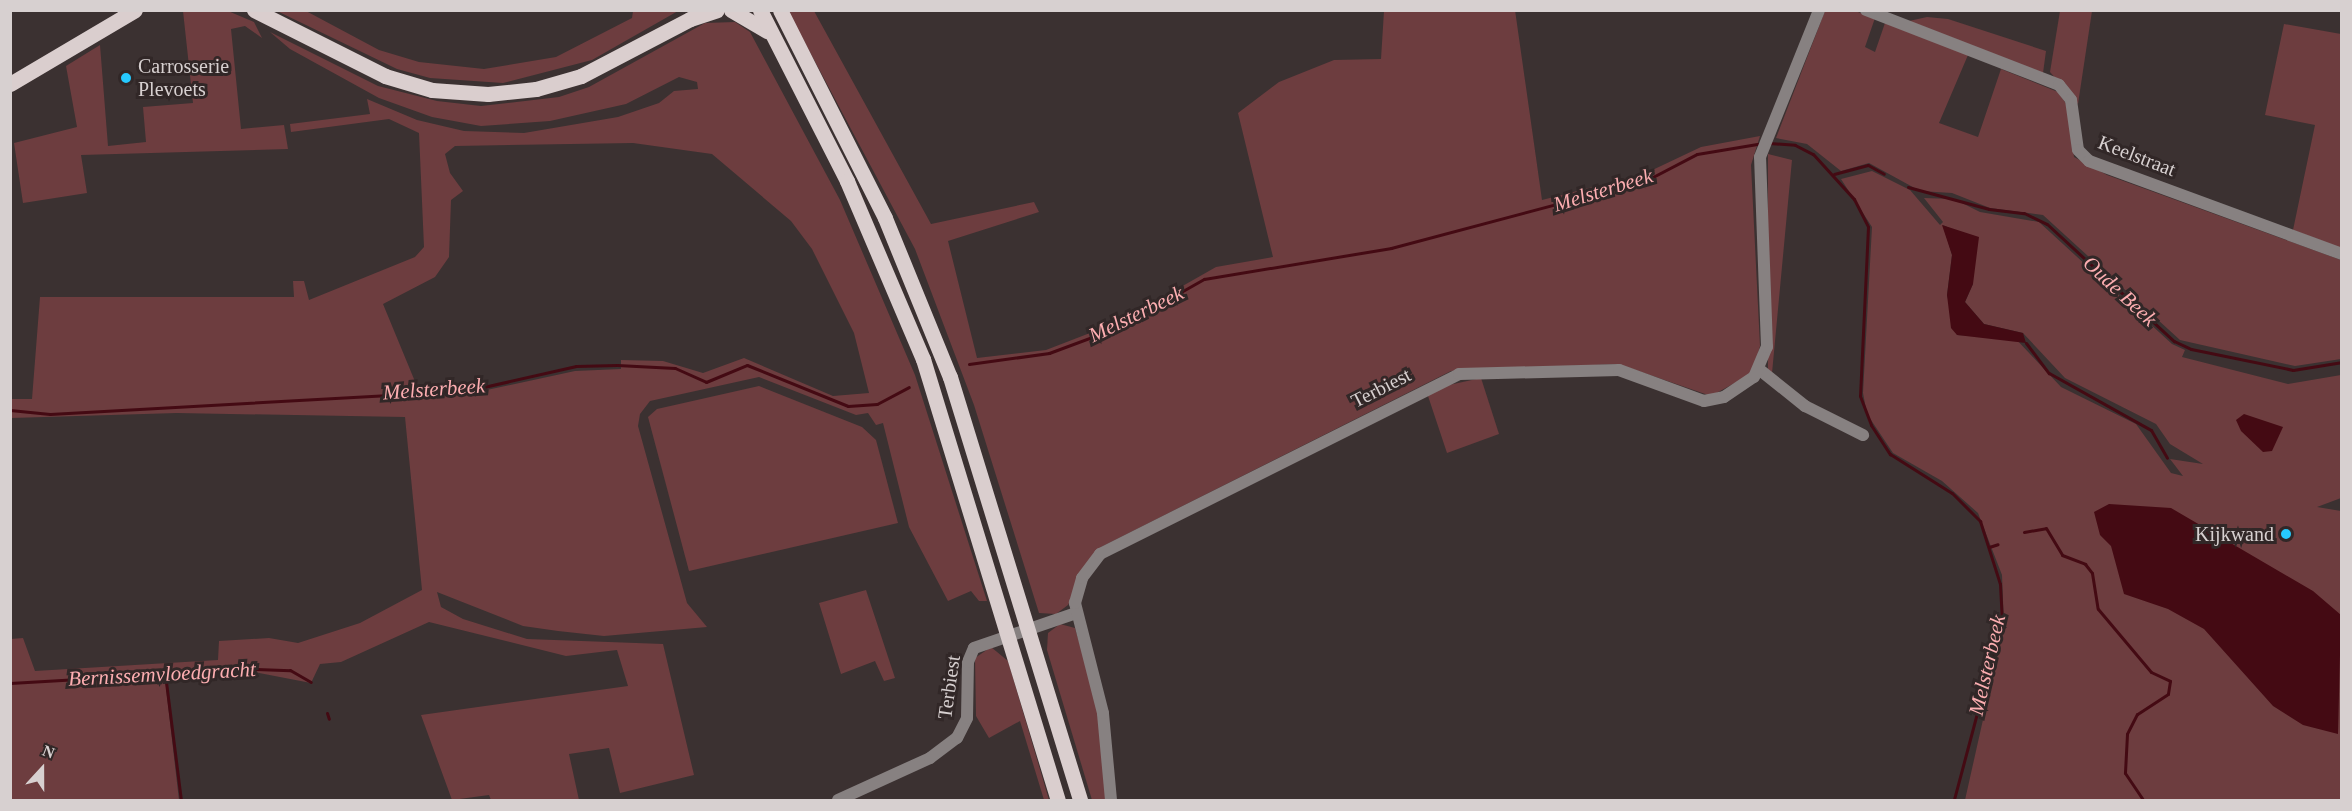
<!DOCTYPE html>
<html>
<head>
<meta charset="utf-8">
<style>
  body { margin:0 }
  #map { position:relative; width:2352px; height:811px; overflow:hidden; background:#3b3131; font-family:"Times New Roman",serif }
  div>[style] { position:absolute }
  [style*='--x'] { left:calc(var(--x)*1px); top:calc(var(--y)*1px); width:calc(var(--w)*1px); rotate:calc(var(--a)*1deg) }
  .green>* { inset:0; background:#6d3d3f }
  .water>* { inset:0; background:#440a13 }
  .stream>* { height:3px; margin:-1.5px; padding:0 1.5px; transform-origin:1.5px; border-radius:1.5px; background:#440a13 }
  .minor>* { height:12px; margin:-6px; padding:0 6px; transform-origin:6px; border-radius:6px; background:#878181 }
  .major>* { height:15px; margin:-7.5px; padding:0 7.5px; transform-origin:7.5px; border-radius:7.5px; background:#dacece }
  .dots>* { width:16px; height:16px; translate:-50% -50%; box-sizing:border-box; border:3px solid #312727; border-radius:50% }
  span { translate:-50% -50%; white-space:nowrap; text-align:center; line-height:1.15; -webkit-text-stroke:6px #312727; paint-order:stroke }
  .poi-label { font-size:20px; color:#d7d0d0 }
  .left { translate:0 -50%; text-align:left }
  .right { translate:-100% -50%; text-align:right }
  .street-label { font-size:20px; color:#d7d0d0 }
  .water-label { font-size:21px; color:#fdaeb1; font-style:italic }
  .frame { position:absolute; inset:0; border:12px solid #d7d0d0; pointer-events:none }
  .north { position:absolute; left:12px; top:739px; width:60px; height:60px; -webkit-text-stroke:4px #312727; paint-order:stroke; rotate:21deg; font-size:16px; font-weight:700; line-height:24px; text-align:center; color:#d7d0d0 }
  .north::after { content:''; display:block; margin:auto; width:21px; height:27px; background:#d7d0d0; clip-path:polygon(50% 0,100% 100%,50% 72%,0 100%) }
</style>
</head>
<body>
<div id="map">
  <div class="green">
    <div style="clip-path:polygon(1515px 10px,1542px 200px,1644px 174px,1701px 147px,1760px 136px,1751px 165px,1760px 346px,1753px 373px,1711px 396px,1618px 364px,1451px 371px,1101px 547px,1068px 605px,1056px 614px,1039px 613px,974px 405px,915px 249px,788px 11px,814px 11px,931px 224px,1034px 202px,1039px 212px,948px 241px,977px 358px,1046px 350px,1121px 321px,1216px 267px,1273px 257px,1238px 113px,1279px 82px,1334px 60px,1381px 59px,1384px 11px)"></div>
    <div style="clip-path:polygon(228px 11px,254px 22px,262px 38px,245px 26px,231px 29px,241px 129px,284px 125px,288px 149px,81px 155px,87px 193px,23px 203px,14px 143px,77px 127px,66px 66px,100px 45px,108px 146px,146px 142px,143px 107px,193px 103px,183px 11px)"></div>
    <div style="clip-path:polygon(277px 11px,306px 11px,379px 50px,419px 62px,484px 69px,556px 57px,632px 18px,633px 11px,678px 11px,592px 60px,503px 83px,430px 78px,397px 69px)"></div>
    <div style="clip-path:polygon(1825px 11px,1855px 11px,1875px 18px,1865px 47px,1875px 52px,1885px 23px,1968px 55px,1939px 123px,1978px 137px,2001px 69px,2058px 92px,2067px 105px,2074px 157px,2107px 175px,2341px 260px,2341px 359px,2295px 366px,2180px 340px,2043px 215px,1990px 208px,1952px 193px,1920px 191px,1869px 163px,1841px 171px,1807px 144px,1776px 138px)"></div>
    <div style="clip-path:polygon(2060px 11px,2092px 11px,2078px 104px,2050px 72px)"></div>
    <div style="clip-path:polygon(1927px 17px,1948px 19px,2046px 51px,2043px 73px,1909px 21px)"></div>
    <div style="clip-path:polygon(evenodd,735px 22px,750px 32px,840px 200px,915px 375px,987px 601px,979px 601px,971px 591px,948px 601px,909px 527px,883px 423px,876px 425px,868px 413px,856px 415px,759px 377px,650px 401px,640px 414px,638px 426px,687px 603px,707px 627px,604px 636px,558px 631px,523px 626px,437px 592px,441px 607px,463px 619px,527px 639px,663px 644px,694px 775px,620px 793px,609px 748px,569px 754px,579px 800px,491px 800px,489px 795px,452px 800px,421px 715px,628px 686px,617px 650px,566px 656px,429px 622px,341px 662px,320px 664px,311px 683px,249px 671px,165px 679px,179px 800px,11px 800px,11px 639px,23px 638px,35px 671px,218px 660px,219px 641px,269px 638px,298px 643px,360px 623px,422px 590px,405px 417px,177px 413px,11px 418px,11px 399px,32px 399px,40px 297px,294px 297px,293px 281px,304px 281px,309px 300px,415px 257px,424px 247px,419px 133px,389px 119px,291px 132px,290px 124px,370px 114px,367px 99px,417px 120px,464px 131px,524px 133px,618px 117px,659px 103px,674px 91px,698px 89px,697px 82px,679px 77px,626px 104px,550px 121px,481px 126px,432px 117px,379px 98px,290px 49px,270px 32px,378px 86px,437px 101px,481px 106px,559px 97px,589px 87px,705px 23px,735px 22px,633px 143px,712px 154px,791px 221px,812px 249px,854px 333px,869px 393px,833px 396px,744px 358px,703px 373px,663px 361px,621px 360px,621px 369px,575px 371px,468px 394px,421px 396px,383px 304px,435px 277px,449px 257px,451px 200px,463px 191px,450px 173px,445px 154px,455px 146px,633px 143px)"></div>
    <div style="clip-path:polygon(2284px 24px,2341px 34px,2341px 248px,2293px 230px,2315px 125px,2265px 115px)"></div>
    <div style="clip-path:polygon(1768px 154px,1792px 160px,1772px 373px,1768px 369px)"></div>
    <div style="clip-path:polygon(evenodd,1872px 171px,1910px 190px,1940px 225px,1943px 222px,1924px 198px,1954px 199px,1980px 212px,2039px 222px,2172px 344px,2185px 350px,2182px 357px,2288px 384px,2341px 375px,2341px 498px,2317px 507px,2341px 511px,2341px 800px,1965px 800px,2004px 626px,2002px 575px,1978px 513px,1942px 481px,1893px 453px,1867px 414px,1863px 393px,1872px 227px,1841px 179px,1872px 171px,1943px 225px,1956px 231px,1973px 284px,1965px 302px,1984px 324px,2023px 333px,2065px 378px,2156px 424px,2170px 444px,2203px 464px,2170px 459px,2183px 476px,2171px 473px,2136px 424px,2061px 387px,2015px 338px,1957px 335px,1947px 295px,1952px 255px,1943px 225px)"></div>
    <div style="clip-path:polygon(1481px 378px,1499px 434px,1447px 453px,1426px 390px)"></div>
    <div style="clip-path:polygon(759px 386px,862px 427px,876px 440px,898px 523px,689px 571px,648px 417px,657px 409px)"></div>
    <div style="clip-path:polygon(866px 590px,895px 678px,884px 681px,875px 661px,841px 674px,819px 603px)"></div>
    <div style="clip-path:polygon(1060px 624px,1075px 628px,1099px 709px,1106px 800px,1092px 800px,1047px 650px,1048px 633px)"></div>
    <div style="clip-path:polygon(991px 647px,1008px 661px,1049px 800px,1044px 800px,1020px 721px,989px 738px,976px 716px,975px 658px)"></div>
  </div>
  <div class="water">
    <div style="clip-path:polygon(1942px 225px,1979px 237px,1973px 284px,1965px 302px,1984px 324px,2023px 333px,2026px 343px,1957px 335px,1951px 328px,1947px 295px,1952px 255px)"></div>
    <div style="clip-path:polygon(2244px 414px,2283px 427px,2272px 451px,2263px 452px,2241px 431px,2236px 420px)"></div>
    <div style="clip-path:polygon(2109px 504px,2171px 508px,2313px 591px,2341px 615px,2338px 734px,2303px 725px,2273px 706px,2204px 629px,2168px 609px,2124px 594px,2111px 546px,2100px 535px,2094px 512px)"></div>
  </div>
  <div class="stream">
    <div style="--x:1769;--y:143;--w:26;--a:4"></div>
    <div style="--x:1795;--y:145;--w:20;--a:27"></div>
    <div style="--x:1813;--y:154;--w:61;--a:47.7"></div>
    <div style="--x:1854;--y:199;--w:31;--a:63"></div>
    <div style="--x:1868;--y:227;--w:169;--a:92.7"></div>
    <div style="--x:1860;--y:396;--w:31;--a:69"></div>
    <div style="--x:1871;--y:425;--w:35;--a:57"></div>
    <div style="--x:1890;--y:454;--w:73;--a:32.2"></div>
    <div style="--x:1952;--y:493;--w:40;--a:45"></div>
    <div style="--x:1980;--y:521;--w:66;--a:72.4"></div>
    <div style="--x:2000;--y:584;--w:35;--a:87"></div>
    <div style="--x:2002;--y:619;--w:187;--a:104.9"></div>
    <div style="--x:1834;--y:174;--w:35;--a:-15"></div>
    <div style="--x:1868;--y:165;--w:18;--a:29"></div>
    <div style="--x:1908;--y:187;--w:84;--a:15.2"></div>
    <div style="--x:1989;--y:209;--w:35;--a:7"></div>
    <div style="--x:2024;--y:213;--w:25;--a:26"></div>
    <div style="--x:2047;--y:224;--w:173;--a:42.7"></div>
    <div style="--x:2174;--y:341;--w:19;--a:25"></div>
    <div style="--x:2191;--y:349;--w:104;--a:11.6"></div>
    <div style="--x:2293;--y:370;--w:50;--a:-9.3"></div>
    <div style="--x:2026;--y:343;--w:38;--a:53"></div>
    <div style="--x:2049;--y:373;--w:117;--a:29.2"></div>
    <div style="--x:2151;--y:430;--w:32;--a:60"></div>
    <div style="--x:969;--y:364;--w:81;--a:-7.8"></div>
    <div style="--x:1049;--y:353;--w:75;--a:-20.4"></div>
    <div style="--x:1119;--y:327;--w:98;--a:-29.5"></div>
    <div style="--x:1204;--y:279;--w:190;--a:-9.4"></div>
    <div style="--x:1391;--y:248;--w:265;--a:-14.9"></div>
    <div style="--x:1647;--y:180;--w:56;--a:-27.5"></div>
    <div style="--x:1697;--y:154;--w:67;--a:-9.5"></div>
    <div style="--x:10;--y:410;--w:40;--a:5.7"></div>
    <div style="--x:50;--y:414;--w:417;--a:-3.2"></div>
    <div style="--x:466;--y:391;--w:113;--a:-12.8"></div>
    <div style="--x:576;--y:366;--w:41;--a:-1.4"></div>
    <div style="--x:617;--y:365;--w:58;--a:3"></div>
    <div style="--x:675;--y:368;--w:34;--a:24"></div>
    <div style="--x:706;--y:382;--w:44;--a:-22.5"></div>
    <div style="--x:747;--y:365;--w:109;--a:22.1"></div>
    <div style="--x:848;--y:406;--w:29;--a:-4"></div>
    <div style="--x:877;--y:404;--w:36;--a:-28"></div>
    <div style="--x:2024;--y:532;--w:22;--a:-10"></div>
    <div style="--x:2046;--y:528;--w:31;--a:59"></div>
    <div style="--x:2062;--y:555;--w:25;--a:21"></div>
    <div style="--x:2085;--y:564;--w:11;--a:52"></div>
    <div style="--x:2092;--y:573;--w:36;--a:81"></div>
    <div style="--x:2098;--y:609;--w:82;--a:49.9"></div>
    <div style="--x:2151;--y:672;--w:21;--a:25"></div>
    <div style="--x:2170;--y:681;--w:13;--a:99"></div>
    <div style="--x:2168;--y:694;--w:37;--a:147"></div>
    <div style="--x:2137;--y:714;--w:22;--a:117"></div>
    <div style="--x:2127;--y:734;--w:39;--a:93"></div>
    <div style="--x:2125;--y:773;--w:32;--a:56"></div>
    <div style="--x:1989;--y:547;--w:9;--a:-18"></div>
    <div style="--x:165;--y:674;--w:127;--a:82.8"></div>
    <div style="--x:10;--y:683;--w:246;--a:-3.3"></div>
    <div style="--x:256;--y:669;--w:34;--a:2"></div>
    <div style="--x:290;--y:670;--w:24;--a:30"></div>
    <div style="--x:327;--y:713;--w:6;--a:72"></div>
  </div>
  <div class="minor">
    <div style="--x:1866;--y:10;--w:207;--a:21.2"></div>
    <div style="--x:2059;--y:85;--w:19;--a:51"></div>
    <div style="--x:2071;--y:100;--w:50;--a:82"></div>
    <div style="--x:2078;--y:150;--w:16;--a:45"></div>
    <div style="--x:2089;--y:161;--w:270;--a:20.2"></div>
    <div style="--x:1760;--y:370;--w:58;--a:38.7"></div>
    <div style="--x:1805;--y:406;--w:65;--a:26.6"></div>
    <div style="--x:838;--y:800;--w:101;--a:-24.5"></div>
    <div style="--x:930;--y:758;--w:34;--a:-37"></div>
    <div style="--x:957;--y:738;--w:22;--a:-63"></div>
    <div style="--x:967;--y:718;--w:56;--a:-89"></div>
    <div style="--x:968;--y:662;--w:15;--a:-67"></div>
    <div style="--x:974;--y:648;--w:108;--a:-18.9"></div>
    <div style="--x:1111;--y:800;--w:87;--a:-95.3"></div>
    <div style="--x:1103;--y:713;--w:114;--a:-104.3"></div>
    <div style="--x:1075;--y:603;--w:26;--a:-74"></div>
    <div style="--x:1082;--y:578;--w:30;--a:-53"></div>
    <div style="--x:1100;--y:554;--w:402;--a:-26.6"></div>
    <div style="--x:1459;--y:374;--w:160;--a:-1.4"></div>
    <div style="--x:1619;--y:370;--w:90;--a:20"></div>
    <div style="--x:1704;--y:401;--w:20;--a:-11"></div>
    <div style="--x:1724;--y:397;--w:36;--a:-34"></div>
    <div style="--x:1754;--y:377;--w:33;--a:-67"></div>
    <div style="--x:1767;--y:347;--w:190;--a:-92.1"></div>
    <div style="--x:1760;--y:157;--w:158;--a:-68.1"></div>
  </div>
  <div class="major">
    <div style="--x:254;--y:10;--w:147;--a:26.7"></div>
    <div style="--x:385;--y:76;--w:49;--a:16.6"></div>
    <div style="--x:432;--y:90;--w:56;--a:4.1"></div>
    <div style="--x:488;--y:94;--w:48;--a:-5.9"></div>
    <div style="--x:536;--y:89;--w:47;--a:-16.1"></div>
    <div style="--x:581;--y:76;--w:123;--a:-27.6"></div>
    <div style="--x:690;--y:19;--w:28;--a:-18"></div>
    <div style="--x:731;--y:10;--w:42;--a:30.3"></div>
    <div style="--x:760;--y:10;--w:192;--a:63"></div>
    <div style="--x:847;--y:181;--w:194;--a:66.9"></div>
    <div style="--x:923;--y:359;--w:461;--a:73"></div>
    <div style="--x:780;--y:10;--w:233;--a:63.2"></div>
    <div style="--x:885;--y:218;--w:172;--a:67.8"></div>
    <div style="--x:950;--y:377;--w:443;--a:72.9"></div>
    <div style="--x:10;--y:84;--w:145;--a:-30.6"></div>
  </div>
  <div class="dots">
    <div style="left:126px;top:78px;background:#26c9fe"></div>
    <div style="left:2286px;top:534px;background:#26c9fe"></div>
  </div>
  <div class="poi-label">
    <span class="left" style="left:138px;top:78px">Carrosserie<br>Plevoets</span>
    <span class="right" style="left:2274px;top:534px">Kijkwand</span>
  </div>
  <div class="street-label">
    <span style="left:2137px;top:156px;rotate:21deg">Keelstraat</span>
    <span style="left:1381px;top:388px;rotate:-27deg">Terbiest</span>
    <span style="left:949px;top:687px;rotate:-82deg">Terbiest</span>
  </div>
  <div class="water-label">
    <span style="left:1603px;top:190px;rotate:-17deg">Melsterbeek</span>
    <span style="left:2120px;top:291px;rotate:43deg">Oude Beek</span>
    <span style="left:1136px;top:314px;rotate:-26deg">Melsterbeek</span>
    <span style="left:434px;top:389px;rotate:-4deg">Melsterbeek</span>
    <span style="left:1987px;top:665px;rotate:-77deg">Melsterbeek</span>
    <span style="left:162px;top:674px;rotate:-3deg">Bernissemvloedgracht</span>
  </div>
  <div class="frame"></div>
  <div class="north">N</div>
</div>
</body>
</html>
